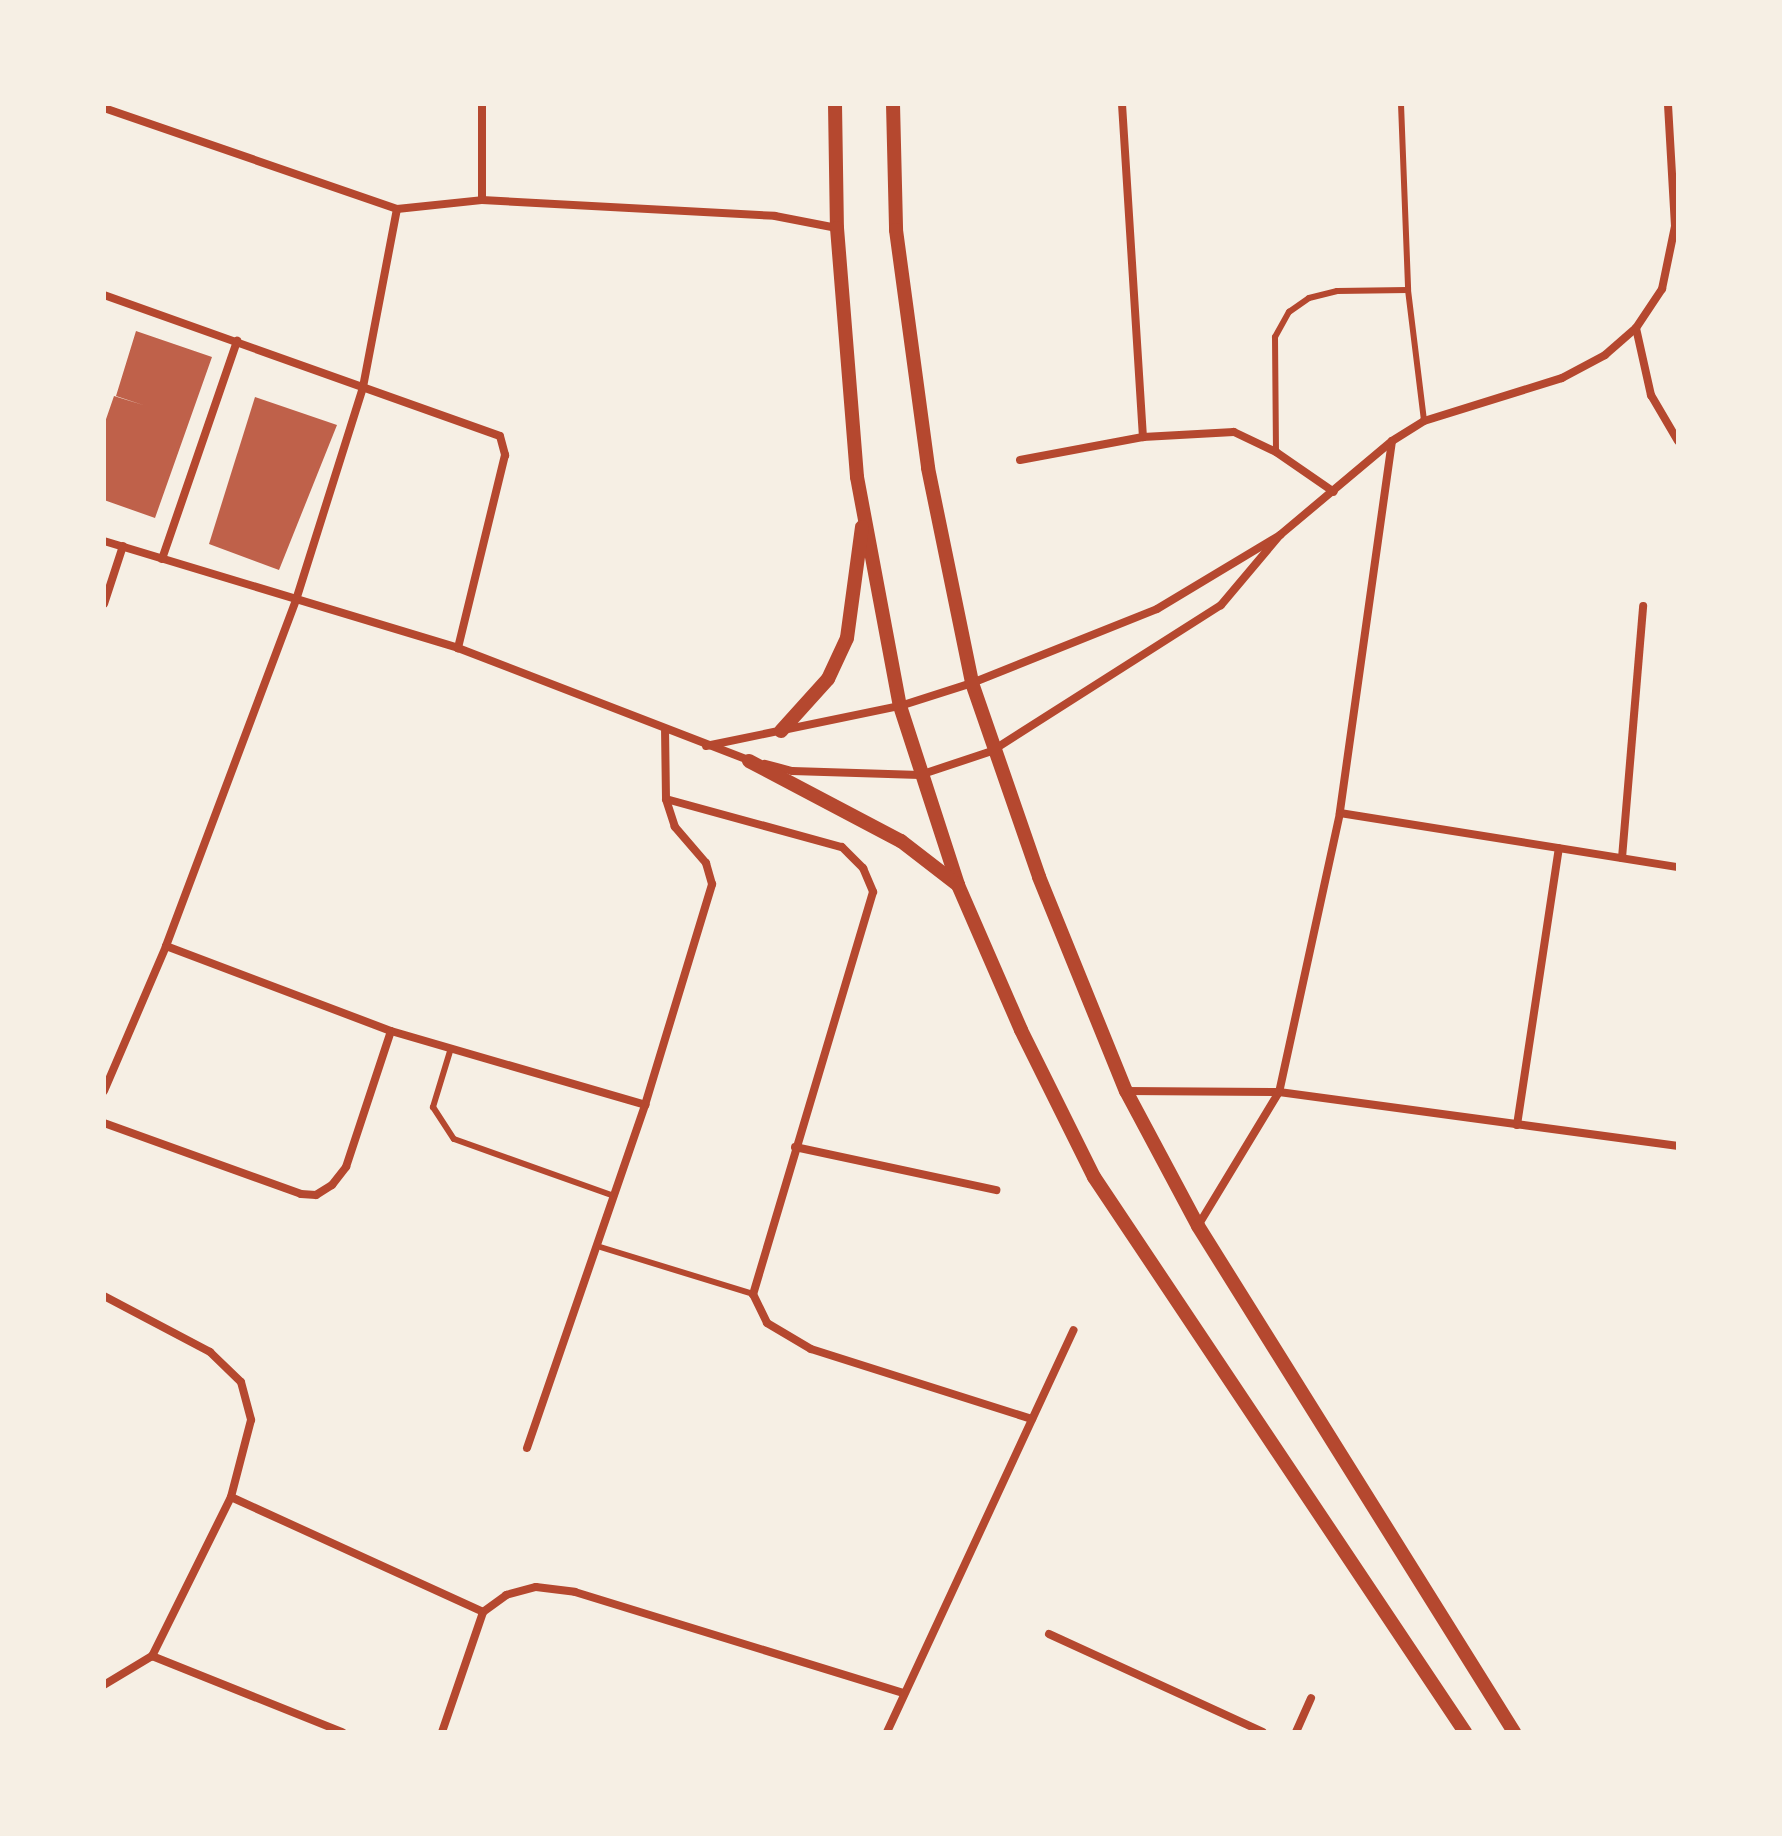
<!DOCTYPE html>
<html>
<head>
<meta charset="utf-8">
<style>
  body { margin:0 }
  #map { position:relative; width:1782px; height:1836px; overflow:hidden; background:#f6efe4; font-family:Manrope,sans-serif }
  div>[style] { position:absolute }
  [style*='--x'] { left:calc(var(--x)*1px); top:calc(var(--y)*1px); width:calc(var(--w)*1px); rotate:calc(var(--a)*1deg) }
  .building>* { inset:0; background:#bf614a }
  .service>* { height:6px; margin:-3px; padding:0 3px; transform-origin:3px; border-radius:3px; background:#b5482f }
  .minor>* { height:8px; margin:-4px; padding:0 4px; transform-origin:4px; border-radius:4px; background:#b5482f }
  .tertiary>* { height:14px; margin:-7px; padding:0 7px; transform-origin:7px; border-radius:7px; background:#b5482f }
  span { translate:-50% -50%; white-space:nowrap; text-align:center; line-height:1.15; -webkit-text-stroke:8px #f6efe4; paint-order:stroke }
  .frame { position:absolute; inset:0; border:106px solid #f6efe4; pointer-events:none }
</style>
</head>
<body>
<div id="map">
  <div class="building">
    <div style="clip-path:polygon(136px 331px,212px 357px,155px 518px,104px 500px,104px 425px,114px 396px,143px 405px,116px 396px)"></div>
    <div style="clip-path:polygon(255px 397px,337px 425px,279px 570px,209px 544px)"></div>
  </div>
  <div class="service">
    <div style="--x:1401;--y:104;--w:186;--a:87.8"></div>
    <div style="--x:1408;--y:290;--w:132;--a:83"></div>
    <div style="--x:1276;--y:452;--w:115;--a:-90.5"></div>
    <div style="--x:1275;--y:337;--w:29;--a:-61"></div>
    <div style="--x:1289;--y:312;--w:24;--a:-35"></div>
    <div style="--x:1309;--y:298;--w:29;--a:-14"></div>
    <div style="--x:1337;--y:291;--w:71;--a:-0.8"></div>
    <div style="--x:451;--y:1048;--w:62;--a:107"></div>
    <div style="--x:433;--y:1107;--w:38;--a:57"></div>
    <div style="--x:454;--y:1139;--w:170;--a:19.6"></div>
    <div style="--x:597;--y:1246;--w:163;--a:17.1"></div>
  </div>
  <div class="minor">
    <div style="--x:482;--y:104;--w:96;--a:90"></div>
    <div style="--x:1122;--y:104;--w:334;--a:86.4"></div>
    <div style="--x:104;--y:108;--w:310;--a:19"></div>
    <div style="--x:397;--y:209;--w:85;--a:-6"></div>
    <div style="--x:482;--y:200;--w:293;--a:3.1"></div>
    <div style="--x:775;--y:216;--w:63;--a:11"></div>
    <div style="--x:104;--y:295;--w:420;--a:19.6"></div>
    <div style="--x:500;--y:436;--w:20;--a:75"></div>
    <div style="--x:505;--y:455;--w:199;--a:103.7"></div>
    <div style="--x:1636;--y:328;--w:69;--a:77.4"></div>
    <div style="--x:1651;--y:395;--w:53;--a:59.6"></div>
    <div style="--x:1392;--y:441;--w:376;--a:98"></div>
    <div style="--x:1340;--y:813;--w:286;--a:102.3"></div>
    <div style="--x:1279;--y:1092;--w:403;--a:7.7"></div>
    <div style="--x:1020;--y:460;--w:125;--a:-10.6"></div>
    <div style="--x:1143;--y:437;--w:91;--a:-3.1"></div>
    <div style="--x:1234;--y:432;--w:47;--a:25.5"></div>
    <div style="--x:1276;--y:452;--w:70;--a:34.6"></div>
    <div style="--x:1280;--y:535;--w:146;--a:-40"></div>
    <div style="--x:1392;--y:441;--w:38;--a:-32"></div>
    <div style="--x:1424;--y:421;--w:145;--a:-17.3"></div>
    <div style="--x:1562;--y:378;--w:49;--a:-28.1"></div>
    <div style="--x:1605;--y:355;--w:41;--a:-41.1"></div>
    <div style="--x:1636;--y:328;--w:47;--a:-56.3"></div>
    <div style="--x:1662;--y:289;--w:64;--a:-78.3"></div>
    <div style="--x:1675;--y:226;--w:122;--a:-93.3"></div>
    <div style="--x:104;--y:541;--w:370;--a:16.8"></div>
    <div style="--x:458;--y:648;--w:314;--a:21.1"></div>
    <div style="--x:162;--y:559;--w:231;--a:-71"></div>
    <div style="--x:104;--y:604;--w:61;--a:-71.9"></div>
    <div style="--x:706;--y:746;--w:198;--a:-11.7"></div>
    <div style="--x:900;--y:706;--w:76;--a:-17.7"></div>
    <div style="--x:972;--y:683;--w:199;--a:-21.8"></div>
    <div style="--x:1157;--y:609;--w:144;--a:-31"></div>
    <div style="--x:1280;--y:535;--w:92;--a:130.1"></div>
    <div style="--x:1221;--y:605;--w:272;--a:147.5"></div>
    <div style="--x:992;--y:751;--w:76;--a:161.6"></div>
    <div style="--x:920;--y:775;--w:128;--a:-178.2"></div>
    <div style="--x:792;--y:771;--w:28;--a:-165"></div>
    <div style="--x:666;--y:799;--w:182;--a:15.3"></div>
    <div style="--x:842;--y:847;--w:30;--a:45"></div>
    <div style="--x:863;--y:868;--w:26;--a:67"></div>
    <div style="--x:873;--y:892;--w:420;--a:106.6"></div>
    <div style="--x:753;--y:1294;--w:32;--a:64"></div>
    <div style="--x:767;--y:1323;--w:51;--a:30.6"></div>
    <div style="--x:811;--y:1349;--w:232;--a:17.6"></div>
    <div style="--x:1340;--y:813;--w:342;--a:9.1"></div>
    <div style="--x:1622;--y:858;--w:253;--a:-85.2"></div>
    <div style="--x:166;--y:946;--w:241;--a:20.7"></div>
    <div style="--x:391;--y:1031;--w:265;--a:16.2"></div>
    <div style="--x:104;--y:1091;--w:158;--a:-66.8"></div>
    <div style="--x:166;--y:946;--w:370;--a:-69.4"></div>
    <div style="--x:296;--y:600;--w:223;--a:-72.5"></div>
    <div style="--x:363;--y:387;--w:181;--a:-79.2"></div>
    <div style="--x:1126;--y:1091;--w:153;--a:0.4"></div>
    <div style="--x:1279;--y:1092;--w:157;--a:121.2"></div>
    <div style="--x:104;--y:1123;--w:209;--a:19.8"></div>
    <div style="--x:301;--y:1194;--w:15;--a:4"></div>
    <div style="--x:316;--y:1195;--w:19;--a:-32"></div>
    <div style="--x:332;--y:1185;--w:23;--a:-52"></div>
    <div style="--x:346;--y:1167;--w:143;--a:-71.7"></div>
    <div style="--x:1517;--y:1125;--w:280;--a:-81.4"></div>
    <div style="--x:795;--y:1147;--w:206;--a:12.1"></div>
    <div style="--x:104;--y:1296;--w:120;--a:27.8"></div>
    <div style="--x:210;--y:1352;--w:43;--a:44.1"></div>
    <div style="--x:241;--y:1382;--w:39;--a:75"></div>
    <div style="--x:251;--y:1420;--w:80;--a:104.6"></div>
    <div style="--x:231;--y:1497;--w:178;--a:116.4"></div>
    <div style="--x:152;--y:1656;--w:56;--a:148.9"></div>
    <div style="--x:527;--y:1448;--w:363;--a:-71"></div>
    <div style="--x:645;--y:1105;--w:231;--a:-73.1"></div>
    <div style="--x:712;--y:884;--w:22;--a:-106"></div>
    <div style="--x:706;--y:863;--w:48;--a:-130.7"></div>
    <div style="--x:675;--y:827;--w:29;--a:-108"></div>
    <div style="--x:666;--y:799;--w:68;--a:-90.8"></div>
    <div style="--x:231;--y:1497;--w:277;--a:24.5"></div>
    <div style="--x:1049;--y:1634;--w:235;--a:24.6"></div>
    <div style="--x:152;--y:1656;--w:205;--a:21.8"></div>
    <div style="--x:442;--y:1732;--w:127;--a:-71.1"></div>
    <div style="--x:483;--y:1612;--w:29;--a:-36"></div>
    <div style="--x:506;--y:1595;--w:31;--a:-15"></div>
    <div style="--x:536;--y:1587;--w:39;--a:7"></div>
    <div style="--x:575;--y:1592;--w:343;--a:17.1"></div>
    <div style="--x:887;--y:1732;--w:443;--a:-65.1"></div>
    <div style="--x:1296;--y:1732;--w:37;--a:-66"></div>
  </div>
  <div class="tertiary">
    <div style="--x:835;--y:104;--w:124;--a:89.1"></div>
    <div style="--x:837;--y:228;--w:250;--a:85.4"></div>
    <div style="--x:857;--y:477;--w:233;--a:79.4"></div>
    <div style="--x:900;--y:706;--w:188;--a:72"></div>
    <div style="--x:958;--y:885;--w:158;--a:66.5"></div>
    <div style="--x:1021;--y:1030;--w:164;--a:63.6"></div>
    <div style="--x:1094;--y:1177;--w:668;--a:56.24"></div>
    <div style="--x:893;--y:104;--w:126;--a:88.6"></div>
    <div style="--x:896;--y:230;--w:240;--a:82.3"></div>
    <div style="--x:928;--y:468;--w:219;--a:78.4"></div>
    <div style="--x:972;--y:683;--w:205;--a:70.9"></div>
    <div style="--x:1039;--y:877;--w:231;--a:67.9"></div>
    <div style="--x:1126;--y:1091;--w:153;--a:61.9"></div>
    <div style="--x:1198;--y:1226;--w:597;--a:58.01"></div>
    <div style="--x:781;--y:731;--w:70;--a:-47.9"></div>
    <div style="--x:828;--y:679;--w:45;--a:-65.1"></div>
    <div style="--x:847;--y:638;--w:112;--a:-82.3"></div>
    <div style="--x:749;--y:761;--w:172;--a:27.8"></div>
    <div style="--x:901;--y:841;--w:72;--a:37.7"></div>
  </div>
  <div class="frame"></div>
</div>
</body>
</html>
